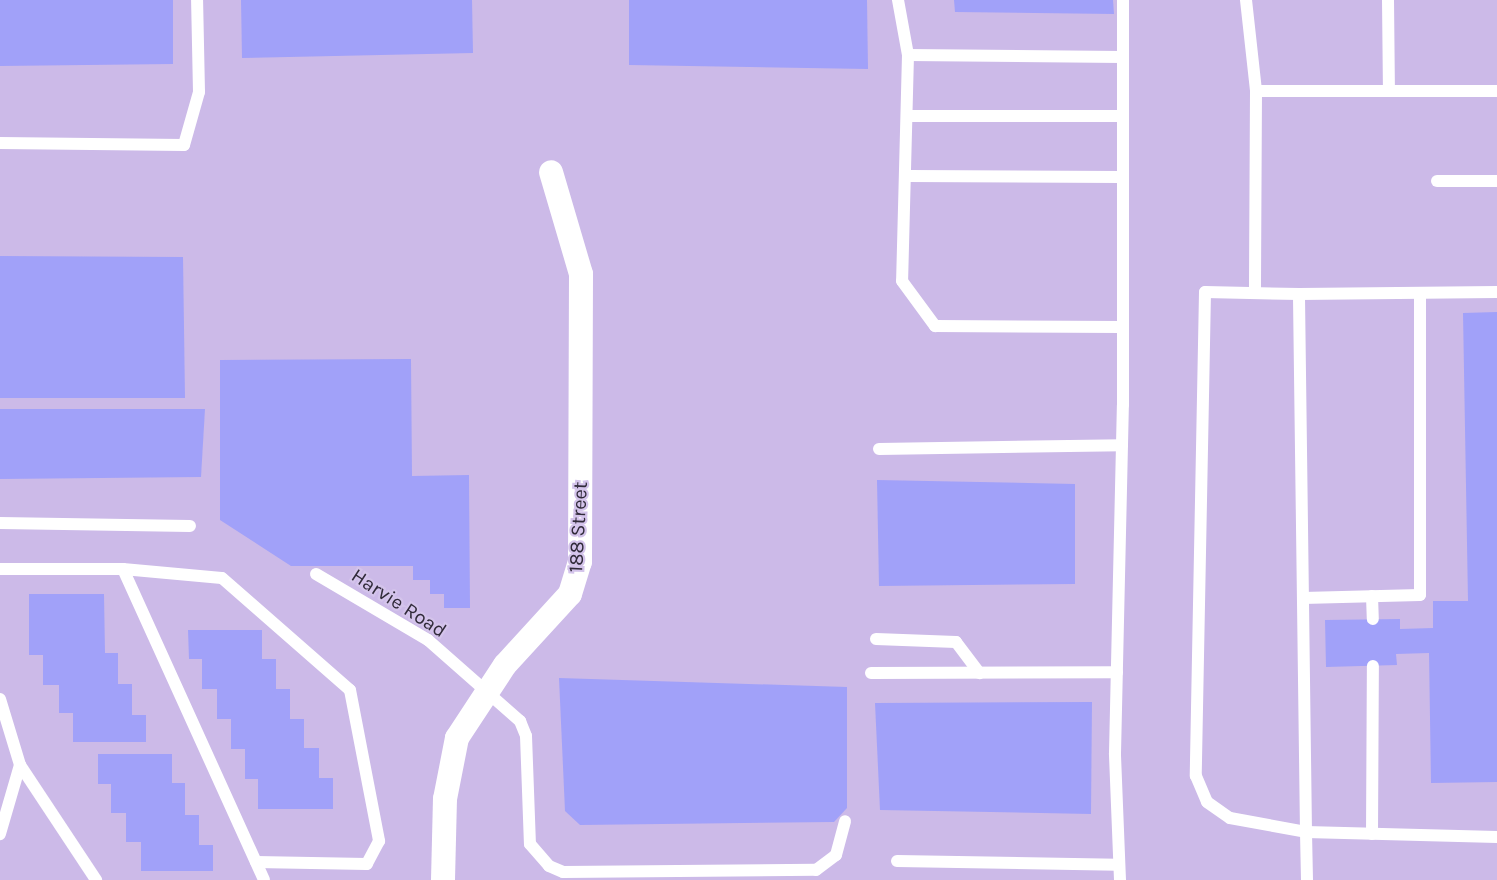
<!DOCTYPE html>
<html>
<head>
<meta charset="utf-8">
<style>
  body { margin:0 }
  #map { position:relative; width:1497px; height:880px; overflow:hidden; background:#d4c4eb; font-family:Karla,sans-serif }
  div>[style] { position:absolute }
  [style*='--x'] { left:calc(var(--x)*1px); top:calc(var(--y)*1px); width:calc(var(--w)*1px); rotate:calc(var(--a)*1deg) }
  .built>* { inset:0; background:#ccbae8 }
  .building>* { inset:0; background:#a1a1f9 }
  .lane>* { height:12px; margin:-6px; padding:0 6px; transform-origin:6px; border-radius:6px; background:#fff }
  .street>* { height:24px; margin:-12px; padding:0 12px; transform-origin:12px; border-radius:12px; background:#fff }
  span { translate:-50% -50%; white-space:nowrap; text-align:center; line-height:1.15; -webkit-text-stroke:4.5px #d4c4eb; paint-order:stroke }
  .street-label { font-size:20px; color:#312b3a }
</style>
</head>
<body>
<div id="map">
  <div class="built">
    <div style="clip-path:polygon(0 0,1497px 0,1497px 880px,0 880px)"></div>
  </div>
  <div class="building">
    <div style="clip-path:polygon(0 0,173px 0,173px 64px,0 66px)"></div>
    <div style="clip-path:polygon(241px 0,472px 0,473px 53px,242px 58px)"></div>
    <div style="clip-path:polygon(629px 0,867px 0,868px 69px,629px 65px)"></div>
    <div style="clip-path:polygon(954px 0,1113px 0,1114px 14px,955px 12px)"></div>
    <div style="clip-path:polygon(0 256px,183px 257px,185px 398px,0 398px)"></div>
    <div style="clip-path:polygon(1497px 312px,1497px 782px,1431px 783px,1429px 653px,1396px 654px,1397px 665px,1326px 667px,1325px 620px,1400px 619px,1400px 629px,1433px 628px,1433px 601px,1468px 601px,1463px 313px)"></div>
    <div style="clip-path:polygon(411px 359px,412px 476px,469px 475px,470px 608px,444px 608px,444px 594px,430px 594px,430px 580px,413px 580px,413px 566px,291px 566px,220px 520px,220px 360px)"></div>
    <div style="clip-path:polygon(0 409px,205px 409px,201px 477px,0 479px)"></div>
    <div style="clip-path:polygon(877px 480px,1075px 484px,1075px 584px,879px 586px)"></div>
    <div style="clip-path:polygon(29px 594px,104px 594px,105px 653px,118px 653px,118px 684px,132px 684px,132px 715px,146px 715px,146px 742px,73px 742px,73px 713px,59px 713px,59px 685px,43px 685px,43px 655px,29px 655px)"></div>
    <div style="clip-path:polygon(188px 630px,262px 630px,262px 659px,276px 659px,276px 689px,290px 689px,290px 719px,304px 719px,304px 748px,319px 748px,319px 778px,333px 778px,333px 809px,258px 809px,258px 779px,245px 779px,245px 749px,231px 749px,231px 719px,217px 719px,217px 689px,202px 689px,202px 659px,189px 659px)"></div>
    <div style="clip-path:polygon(559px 678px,847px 687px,847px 808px,834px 822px,580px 825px,565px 811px)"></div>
    <div style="clip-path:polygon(1092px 702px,1091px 814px,880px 810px,875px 703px)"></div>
    <div style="clip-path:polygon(98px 754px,172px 754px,172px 783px,185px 783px,185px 815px,199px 815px,199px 845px,213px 845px,213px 871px,141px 871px,141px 842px,126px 842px,126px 813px,111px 813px,111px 784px,98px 784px)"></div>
  </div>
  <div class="lane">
    <div style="--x:898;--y:0;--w:56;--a:79.7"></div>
    <div style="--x:908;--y:55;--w:215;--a:0.5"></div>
    <div style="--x:1246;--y:0;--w:92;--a:83.7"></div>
    <div style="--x:1256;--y:91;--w:202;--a:90.3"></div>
    <div style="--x:1388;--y:0;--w:91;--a:89.4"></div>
    <div style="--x:908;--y:55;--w:226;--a:91.5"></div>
    <div style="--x:902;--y:281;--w:56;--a:53.7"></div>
    <div style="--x:935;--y:326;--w:187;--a:0.3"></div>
    <div style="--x:1256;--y:91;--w:241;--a:0"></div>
    <div style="--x:908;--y:116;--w:214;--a:0"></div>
    <div style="--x:0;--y:143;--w:184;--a:0.6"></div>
    <div style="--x:184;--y:145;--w:55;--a:-74.2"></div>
    <div style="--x:199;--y:92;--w:92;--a:-91.2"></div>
    <div style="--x:908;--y:176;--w:213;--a:0.3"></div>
    <div style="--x:1437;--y:181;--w:60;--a:0"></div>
    <div style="--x:1299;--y:294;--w:198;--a:-0.6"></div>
    <div style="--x:879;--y:449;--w:243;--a:-0.9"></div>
    <div style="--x:0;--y:523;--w:190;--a:0.9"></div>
    <div style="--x:0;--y:569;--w:123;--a:0"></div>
    <div style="--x:123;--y:569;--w:341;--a:65.6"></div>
    <div style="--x:123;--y:569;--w:99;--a:5.2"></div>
    <div style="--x:222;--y:578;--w:170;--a:41.2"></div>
    <div style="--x:350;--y:690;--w:154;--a:79.1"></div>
    <div style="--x:379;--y:841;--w:26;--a:118"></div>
    <div style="--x:367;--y:864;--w:111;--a:-179"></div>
    <div style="--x:316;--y:574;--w:130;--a:30.5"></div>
    <div style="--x:428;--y:640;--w:123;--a:41.4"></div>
    <div style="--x:520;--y:721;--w:16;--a:68"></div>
    <div style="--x:526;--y:736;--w:108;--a:87.9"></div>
    <div style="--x:530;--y:844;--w:29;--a:49"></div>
    <div style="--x:549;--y:866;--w:15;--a:23"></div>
    <div style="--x:563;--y:872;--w:253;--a:-0.5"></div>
    <div style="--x:816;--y:870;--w:25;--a:-37"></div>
    <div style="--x:836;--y:855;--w:35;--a:-75"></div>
    <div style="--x:1372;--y:596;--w:23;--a:88"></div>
    <div style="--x:1303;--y:598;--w:117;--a:-1.5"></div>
    <div style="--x:1420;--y:595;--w:302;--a:-90"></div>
    <div style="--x:876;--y:639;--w:80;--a:2.1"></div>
    <div style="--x:956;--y:642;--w:39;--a:53"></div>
    <div style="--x:871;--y:673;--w:246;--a:-0.2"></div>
    <div style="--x:0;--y:699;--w:69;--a:73.1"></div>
    <div style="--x:20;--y:765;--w:72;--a:106.2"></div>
    <div style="--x:20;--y:765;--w:138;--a:56.5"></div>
    <div style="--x:1372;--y:834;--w:168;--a:-89.7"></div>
    <div style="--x:897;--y:861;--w:220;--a:1"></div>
    <div style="--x:1120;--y:880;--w:127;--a:-92.3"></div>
    <div style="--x:1115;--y:753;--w:348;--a:-88.7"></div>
    <div style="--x:1123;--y:405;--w:405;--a:-90"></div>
    <div style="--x:1307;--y:880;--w:48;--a:-91.2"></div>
    <div style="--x:1306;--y:832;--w:538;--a:-90.75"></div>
    <div style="--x:1299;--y:294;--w:94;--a:-178.8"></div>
    <div style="--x:1205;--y:292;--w:484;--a:91.1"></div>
    <div style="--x:1196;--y:776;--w:28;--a:67"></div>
    <div style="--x:1207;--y:802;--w:28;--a:35"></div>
    <div style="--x:1230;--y:818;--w:77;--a:10.4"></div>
    <div style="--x:1306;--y:832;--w:191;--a:1.5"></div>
  </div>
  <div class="street">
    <div style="--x:443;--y:880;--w:81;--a:-88.6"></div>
    <div style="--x:445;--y:799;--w:62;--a:-78.9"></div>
    <div style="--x:457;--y:738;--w:87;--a:-56.7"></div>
    <div style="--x:505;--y:665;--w:96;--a:-47.5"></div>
    <div style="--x:570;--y:594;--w:34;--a:-73"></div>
    <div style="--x:580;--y:562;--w:288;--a:-89.8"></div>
    <div style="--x:581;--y:274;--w:106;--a:-106.4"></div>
  </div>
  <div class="street-label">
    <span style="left:578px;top:527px;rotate:-87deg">188 Street</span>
    <span style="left:399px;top:603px;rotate:33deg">Harvie Road</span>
  </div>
</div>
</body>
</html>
